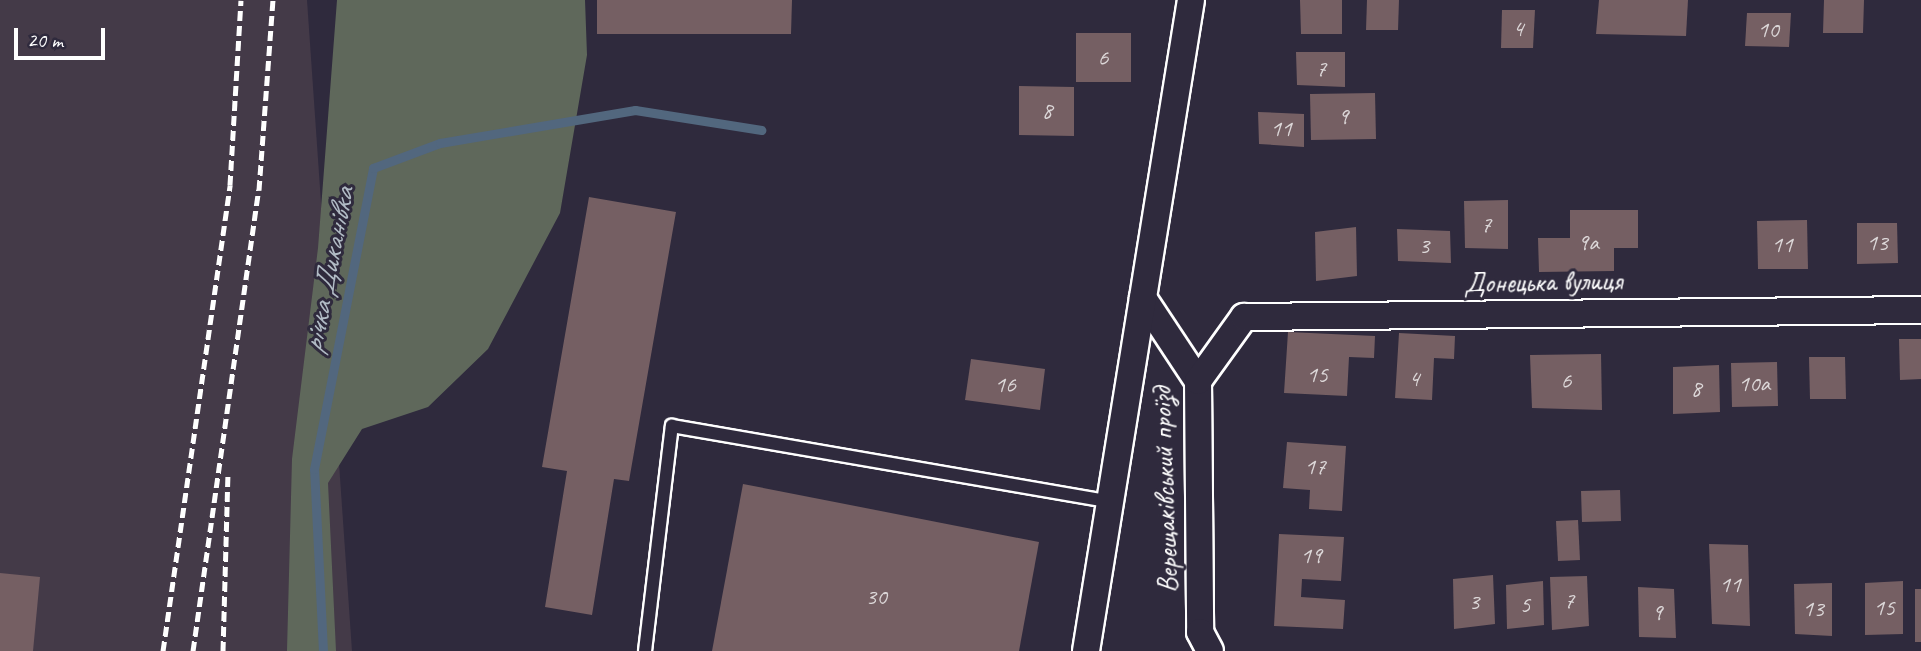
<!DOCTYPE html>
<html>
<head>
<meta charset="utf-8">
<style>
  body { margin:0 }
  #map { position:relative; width:1921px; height:651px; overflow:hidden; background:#2f2a3d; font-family:Caveat,sans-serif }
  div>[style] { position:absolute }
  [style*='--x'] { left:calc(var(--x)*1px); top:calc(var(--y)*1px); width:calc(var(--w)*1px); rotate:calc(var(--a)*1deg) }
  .built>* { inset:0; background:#443a48 }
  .green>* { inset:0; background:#5f685b }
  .stream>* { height:9px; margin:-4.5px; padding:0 4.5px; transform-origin:4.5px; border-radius:4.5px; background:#52677e }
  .building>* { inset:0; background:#755f63 }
  .roads { filter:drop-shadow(2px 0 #fff) drop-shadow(-2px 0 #fff) drop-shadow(0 2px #fff) drop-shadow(0 -2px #fff) }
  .lane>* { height:12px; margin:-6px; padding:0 6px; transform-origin:6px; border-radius:6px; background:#2f2a3d }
  .street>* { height:26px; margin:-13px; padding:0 13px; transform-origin:13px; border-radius:13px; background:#2f2a3d }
  .rail>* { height:5px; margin-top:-2.5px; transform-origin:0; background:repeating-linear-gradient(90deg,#fff 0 10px,transparent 0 15px) }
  span { translate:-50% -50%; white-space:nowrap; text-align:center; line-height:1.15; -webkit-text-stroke:6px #2f2a3d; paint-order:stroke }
  .number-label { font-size:24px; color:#dcd7d8 }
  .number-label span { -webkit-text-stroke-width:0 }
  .street-label { font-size:28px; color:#fff }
  .water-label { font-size:30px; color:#b1bbc5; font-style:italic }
  .scale { position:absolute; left:14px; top:28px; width:91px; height:32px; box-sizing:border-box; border:4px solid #fff; border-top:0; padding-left:9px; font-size:21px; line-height:24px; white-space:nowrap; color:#fff; -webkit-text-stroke:5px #2f2a3d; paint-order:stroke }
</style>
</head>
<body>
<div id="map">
  <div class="built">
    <div style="clip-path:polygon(0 0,307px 0,352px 651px,0 651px)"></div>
  </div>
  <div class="green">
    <div style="clip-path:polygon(337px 0,585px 0,587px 55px,560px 213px,488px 349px,428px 407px,362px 429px,328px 483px,336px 651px,287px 651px,292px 459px,318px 248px)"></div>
  </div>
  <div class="stream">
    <div style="--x:323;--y:651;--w:182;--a:-92.8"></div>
    <div style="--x:314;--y:469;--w:307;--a:-78.9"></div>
    <div style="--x:373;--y:168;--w:72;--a:-20.5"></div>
    <div style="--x:440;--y:143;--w:198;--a:-9.6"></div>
    <div style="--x:635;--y:110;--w:128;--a:9"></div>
  </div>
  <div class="building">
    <div style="clip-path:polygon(597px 0,792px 0,791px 34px,597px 34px)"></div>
    <div style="clip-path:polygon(1300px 0,1342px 0,1342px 34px,1301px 34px)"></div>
    <div style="clip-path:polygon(1367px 0,1399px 0,1398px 30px,1366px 30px)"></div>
    <div style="clip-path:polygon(1599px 0,1688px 0,1686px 36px,1596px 34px)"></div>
    <div style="clip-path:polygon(1824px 0,1864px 0,1863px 33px,1823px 33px)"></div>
    <div style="clip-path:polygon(1502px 10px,1535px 10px,1533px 48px,1501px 48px)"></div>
    <div style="clip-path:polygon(1747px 13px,1791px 13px,1789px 47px,1745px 46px)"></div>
    <div style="clip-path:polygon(1076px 33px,1131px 33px,1131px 82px,1076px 82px)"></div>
    <div style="clip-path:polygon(1296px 52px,1345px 52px,1345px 87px,1297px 85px)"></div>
    <div style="clip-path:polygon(1019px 86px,1074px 87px,1074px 136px,1019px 135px)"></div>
    <div style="clip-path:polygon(1375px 93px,1376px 139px,1311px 140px,1310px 94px)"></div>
    <div style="clip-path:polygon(1258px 112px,1304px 114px,1304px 147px,1259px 144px)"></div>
    <div style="clip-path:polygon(589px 197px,676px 212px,629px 481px,614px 479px,592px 615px,545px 607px,567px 471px,542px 467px)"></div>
    <div style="clip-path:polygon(1508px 200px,1508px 249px,1465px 248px,1464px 201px)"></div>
    <div style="clip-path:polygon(1570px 210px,1638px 210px,1638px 248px,1614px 248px,1614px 271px,1539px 272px,1538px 238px,1570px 238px)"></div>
    <div style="clip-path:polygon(1807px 220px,1808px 269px,1758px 269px,1757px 221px)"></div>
    <div style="clip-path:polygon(1857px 223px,1897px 223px,1898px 263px,1857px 264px)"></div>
    <div style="clip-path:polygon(1356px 227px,1357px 276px,1316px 281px,1315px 232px)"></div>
    <div style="clip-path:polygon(1397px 229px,1450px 231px,1451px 263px,1398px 261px)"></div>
    <div style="clip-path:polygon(1288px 332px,1375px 336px,1374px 358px,1349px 357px,1347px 396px,1284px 393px)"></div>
    <div style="clip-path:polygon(1399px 333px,1455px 336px,1454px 359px,1434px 358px,1432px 400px,1395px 398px)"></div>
    <div style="clip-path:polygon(1899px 339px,1921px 339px,1921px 379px,1900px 380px)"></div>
    <div style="clip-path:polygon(1601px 354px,1602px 410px,1532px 408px,1530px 355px)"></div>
    <div style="clip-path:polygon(1809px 357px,1845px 357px,1846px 399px,1810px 399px)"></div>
    <div style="clip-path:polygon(971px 359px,1045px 369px,1040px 410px,965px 400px)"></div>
    <div style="clip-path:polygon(1777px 362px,1778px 406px,1732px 407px,1731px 363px)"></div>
    <div style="clip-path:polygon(1719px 365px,1720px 412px,1673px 414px,1673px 367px)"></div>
    <div style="clip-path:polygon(1287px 442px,1346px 446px,1342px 511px,1309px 509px,1310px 490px,1283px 488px)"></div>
    <div style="clip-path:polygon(743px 484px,1039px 542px,1019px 651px,712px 651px)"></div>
    <div style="clip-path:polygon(1620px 490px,1621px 521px,1582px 522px,1581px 491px)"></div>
    <div style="clip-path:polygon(1578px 520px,1580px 560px,1558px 561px,1556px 521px)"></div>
    <div style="clip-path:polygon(1279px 534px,1344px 537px,1341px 581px,1302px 579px,1301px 597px,1345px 600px,1343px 629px,1274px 626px)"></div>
    <div style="clip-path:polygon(1709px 544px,1748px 545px,1750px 626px,1712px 624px)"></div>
    <div style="clip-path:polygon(0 573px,40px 577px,33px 651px,0 651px)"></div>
    <div style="clip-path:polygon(1493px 575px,1495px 624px,1454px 629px,1453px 579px)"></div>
    <div style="clip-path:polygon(1587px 576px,1589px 626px,1552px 630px,1550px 577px)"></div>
    <div style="clip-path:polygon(1543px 581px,1544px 625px,1507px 629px,1506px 585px)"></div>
    <div style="clip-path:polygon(1903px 581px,1903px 634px,1865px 635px,1865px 583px)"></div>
    <div style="clip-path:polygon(1832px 583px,1832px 636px,1795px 634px,1794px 584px)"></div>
    <div style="clip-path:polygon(1638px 587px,1674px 589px,1676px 638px,1639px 637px)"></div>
    <div style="clip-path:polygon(1915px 589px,1921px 589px,1921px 642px,1915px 642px)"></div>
  </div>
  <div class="roads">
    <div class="lane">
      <div style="--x:645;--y:651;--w:227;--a:-83.2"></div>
      <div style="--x:672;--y:426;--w:446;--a:9.8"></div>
    </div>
    <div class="street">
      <div style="--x:1143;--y:298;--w:100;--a:56.5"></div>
      <div style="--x:1198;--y:381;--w:251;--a:89.5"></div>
      <div style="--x:1200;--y:632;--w:21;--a:62"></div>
      <div style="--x:1198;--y:381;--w:79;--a:-54.3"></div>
      <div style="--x:1244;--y:317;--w:677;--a:-0.59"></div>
      <div style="--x:1086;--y:651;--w:659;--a:-80.84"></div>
    </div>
  </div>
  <div class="rail">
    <div style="--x:163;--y:651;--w:471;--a:-81.8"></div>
    <div style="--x:230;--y:185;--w:185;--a:-86.6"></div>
    <div style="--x:193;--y:651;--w:466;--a:-81.9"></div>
    <div style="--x:259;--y:190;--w:191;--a:-85.8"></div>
    <div style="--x:223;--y:651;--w:176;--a:-88.4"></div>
  </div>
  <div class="number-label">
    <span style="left:1518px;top:29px">4</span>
    <span style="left:1768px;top:30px">10</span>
    <span style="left:1103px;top:58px">6</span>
    <span style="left:1321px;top:69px">7</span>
    <span style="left:1047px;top:111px">8</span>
    <span style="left:1343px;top:117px">9</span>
    <span style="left:1281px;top:129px">11</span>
    <span style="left:1486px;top:225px">7</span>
    <span style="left:1588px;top:243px">9а</span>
    <span style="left:1877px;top:243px">13</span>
    <span style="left:1782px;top:245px">11</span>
    <span style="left:1424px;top:246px">3</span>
    <span style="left:1317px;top:375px">15</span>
    <span style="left:1414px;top:379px">4</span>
    <span style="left:1566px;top:381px">6</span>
    <span style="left:1754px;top:384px">10а</span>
    <span style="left:1005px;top:385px">16</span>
    <span style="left:1696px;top:389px">8</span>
    <span style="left:1315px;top:467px">17</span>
    <span style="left:1311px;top:556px">19</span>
    <span style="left:1730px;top:585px">11</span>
    <span style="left:876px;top:597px">30</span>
    <span style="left:1569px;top:601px">7</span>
    <span style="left:1474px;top:602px">3</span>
    <span style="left:1525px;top:605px">5</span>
    <span style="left:1884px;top:608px">15</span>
    <span style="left:1813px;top:609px">13</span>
    <span style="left:1657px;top:613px">9</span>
  </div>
  <div class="street-label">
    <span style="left:1543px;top:282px;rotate:-1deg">Донецька вулиця</span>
    <span style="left:1165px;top:490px;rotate:-92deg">Верещаківський проїзд</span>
  </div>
  <div class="water-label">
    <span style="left:328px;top:270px;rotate:-79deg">річка Диканівка</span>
  </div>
  <div class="scale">20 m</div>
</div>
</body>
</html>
